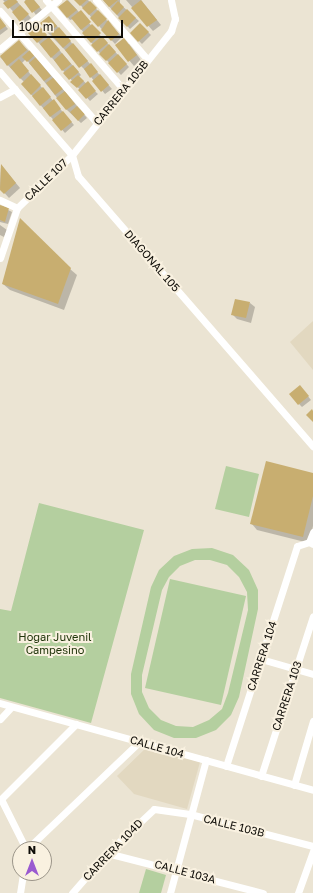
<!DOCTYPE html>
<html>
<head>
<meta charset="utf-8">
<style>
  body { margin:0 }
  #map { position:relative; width:313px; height:893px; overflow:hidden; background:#ebe4d3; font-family:"Golos Text",sans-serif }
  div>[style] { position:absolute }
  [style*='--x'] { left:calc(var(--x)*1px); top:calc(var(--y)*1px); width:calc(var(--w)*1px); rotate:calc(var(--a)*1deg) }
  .built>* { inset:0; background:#e2d8c0 }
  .green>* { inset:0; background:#b4cf9f }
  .shadow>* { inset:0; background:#0003 }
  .building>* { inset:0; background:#c8ae70 }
  .minor>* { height:7px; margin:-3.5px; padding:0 3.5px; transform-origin:3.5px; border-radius:3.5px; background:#fff }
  span { translate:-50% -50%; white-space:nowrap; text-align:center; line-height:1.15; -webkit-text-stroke:4px #f9f1e0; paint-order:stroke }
  .street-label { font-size:11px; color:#0e0c07 }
  .park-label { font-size:11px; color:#22360c }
  .north { position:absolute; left:12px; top:841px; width:40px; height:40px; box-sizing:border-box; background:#f9f1e0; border:1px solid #9b9589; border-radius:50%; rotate:0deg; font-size:11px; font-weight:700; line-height:16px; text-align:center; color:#0e0c07 }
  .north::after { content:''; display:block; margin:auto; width:14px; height:18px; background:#9a5ad0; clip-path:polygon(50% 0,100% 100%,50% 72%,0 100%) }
  .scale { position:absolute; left:12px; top:20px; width:111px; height:18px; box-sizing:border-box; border:2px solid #0e0c07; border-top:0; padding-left:5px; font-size:12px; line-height:14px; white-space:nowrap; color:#0e0c07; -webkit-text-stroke:3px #f9f1e0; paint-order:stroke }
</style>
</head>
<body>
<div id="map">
  <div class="built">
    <div style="clip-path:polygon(313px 321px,313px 370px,290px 342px)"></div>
    <div style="clip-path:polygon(147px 747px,200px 762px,187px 809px,134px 794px,117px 776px)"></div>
  </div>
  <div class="green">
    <div style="clip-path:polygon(226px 466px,259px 474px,249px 517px,215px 509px)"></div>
    <div style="clip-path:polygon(39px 503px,144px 530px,91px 723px,0 698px,0 609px,11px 611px)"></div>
    <div style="clip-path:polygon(evenodd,212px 548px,233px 555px,249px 570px,258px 590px,258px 609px,239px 697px,231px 715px,216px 730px,196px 738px,174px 738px,154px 730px,139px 714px,131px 694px,131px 674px,151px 587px,159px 570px,174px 556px,192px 549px,212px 548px,195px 560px,210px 560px,227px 565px,239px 577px,247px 592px,248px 610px,228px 693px,222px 709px,209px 720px,193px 727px,176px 726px,161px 720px,149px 708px,142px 692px,142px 675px,162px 590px,169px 577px,180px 566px,195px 560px)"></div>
    <div style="clip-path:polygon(170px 579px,246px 596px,221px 705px,145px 688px)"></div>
    <div style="clip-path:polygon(146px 869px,166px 875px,161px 893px,139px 893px)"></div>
  </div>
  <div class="shadow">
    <div style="clip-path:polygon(3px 0,16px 0,31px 18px,24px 24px)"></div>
    <div style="clip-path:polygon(25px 0,34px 0,42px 10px,36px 15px)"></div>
    <div style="clip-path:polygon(68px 0,129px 67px,121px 75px,98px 51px,73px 19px,70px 20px,59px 7px)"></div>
    <div style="clip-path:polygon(76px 0,88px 0,122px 37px,115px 44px)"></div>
    <div style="clip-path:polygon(103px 0,120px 0,120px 4px,139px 21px,130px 29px)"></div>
    <div style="clip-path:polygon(126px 0,141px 0,161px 25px,153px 31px)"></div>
    <div style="clip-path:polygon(49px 17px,112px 89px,105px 94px,86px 71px,48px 33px)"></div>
    <div style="clip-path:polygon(0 19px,8px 29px,0 35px)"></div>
    <div style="clip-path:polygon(140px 24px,151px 35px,142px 44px,131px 33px)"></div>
    <div style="clip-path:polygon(41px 29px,81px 75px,79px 77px,98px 94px,90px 101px,38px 42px)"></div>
    <div style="clip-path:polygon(19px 42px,37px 58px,87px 118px,81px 123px,67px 110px,26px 59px,22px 63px,31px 75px,74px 125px,65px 133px,22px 84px,24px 82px,0 57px)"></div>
    <div style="clip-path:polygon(129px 44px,141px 60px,134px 66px,116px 45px)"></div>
    <div style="clip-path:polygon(1px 165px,20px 188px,9px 198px,0 188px)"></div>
    <div style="clip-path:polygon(0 206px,12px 212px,8px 224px,0 222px)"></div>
    <div style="clip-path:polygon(0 225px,7px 230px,4px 237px,0 235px)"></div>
    <div style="clip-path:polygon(70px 269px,77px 275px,64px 310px,10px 290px,3px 284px)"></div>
    <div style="clip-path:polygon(250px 303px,255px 307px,251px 323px,237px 319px,232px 314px)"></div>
    <div style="clip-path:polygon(303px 390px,311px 400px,302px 407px,299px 404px)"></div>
    <div style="clip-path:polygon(313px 474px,313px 526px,309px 543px,257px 530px,251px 523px)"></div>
  </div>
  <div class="building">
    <div style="clip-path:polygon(8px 0,16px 0,18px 2px,8px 9px,3px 3px)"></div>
    <div style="clip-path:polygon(26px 0,34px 0,40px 7px,32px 13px,24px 2px)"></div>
    <div style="clip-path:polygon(67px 0,77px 10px,67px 18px,58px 7px)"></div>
    <div style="clip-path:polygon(74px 0,87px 0,80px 6px)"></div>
    <div style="clip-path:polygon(103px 0,118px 0,109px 7px)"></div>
    <div style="clip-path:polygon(141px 0,157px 20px,147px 27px,131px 8px)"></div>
    <div style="clip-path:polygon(90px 1px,97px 8px,89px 15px,82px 8px)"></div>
    <div style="clip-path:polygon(118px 1px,124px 7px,117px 15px,111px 9px)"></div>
    <div style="clip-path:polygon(20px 5px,29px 14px,20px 22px,12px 12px)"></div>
    <div style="clip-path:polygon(127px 9px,136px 18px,127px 27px,118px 18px)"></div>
    <div style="clip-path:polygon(81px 10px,91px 22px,81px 30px,71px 18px)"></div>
    <div style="clip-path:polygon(98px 10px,107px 19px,98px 27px,90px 18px)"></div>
    <div style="clip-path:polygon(49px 16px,57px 26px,48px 33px,40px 23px)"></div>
    <div style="clip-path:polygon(0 18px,6px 26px,0 30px)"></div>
    <div style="clip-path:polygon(108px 20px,119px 34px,111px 41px,101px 30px)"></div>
    <div style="clip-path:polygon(140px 23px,149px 32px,138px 42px,130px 33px)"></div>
    <div style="clip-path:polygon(38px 24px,47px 35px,37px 43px,28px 33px)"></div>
    <div style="clip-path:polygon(92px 24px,101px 33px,91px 43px,82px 33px)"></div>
    <div style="clip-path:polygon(59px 27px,71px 41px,63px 48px,51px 34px)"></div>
    <div style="clip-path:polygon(102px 36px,108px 43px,97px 52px,91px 45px)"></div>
    <div style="clip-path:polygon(49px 37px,60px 50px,51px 58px,40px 44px)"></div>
    <div style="clip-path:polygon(124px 38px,137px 55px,128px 62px,115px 45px)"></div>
    <div style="clip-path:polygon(19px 40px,27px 50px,7px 66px,0 56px)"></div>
    <div style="clip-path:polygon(73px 43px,88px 61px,79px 68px,65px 50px)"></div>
    <div style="clip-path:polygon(109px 44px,116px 52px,106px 61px,99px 54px)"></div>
    <div style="clip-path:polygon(30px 50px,35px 55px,27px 62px,22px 57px)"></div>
    <div style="clip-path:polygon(62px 53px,71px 64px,62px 71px,54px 60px)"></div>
    <div style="clip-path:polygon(118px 54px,127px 64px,117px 73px,108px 63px)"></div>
    <div style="clip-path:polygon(36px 57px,51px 76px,44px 81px,29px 63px)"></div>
    <div style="clip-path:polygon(19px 59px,29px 71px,20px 79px,10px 67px)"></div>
    <div style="clip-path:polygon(91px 63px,98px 72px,90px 78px,84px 69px)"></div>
    <div style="clip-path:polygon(73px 65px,79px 72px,69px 80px,63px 73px)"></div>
    <div style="clip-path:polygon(31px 74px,41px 85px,31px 95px,21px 84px)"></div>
    <div style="clip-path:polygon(100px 74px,109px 85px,101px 92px,92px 81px)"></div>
    <div style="clip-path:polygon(78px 75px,84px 81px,77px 88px,70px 82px)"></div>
    <div style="clip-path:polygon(54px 77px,63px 89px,55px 95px,46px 83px)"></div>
    <div style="clip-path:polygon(88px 81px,96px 91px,86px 99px,78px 90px)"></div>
    <div style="clip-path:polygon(43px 87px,51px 97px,40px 106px,32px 96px)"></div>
    <div style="clip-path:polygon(65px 91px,75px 104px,66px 110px,56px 98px)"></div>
    <div style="clip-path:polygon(54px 99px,61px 109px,50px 117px,43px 108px)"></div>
    <div style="clip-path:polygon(77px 106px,85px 114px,78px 121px,70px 112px)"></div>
    <div style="clip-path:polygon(63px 111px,72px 122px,61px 131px,52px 120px)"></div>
    <div style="clip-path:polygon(1px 164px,16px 183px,4px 194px,0 190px)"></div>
    <div style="clip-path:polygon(0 205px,9px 208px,5px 222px,0 220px)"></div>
    <div style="clip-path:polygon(20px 218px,71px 268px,58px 304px,2px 284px)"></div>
    <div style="clip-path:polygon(235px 299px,250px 302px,246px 318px,231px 315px)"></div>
    <div style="clip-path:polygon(300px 385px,309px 396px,298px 405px,289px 394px)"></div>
    <div style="clip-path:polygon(312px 409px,313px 411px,313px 422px,306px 415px)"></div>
    <div style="clip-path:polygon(266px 461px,313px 473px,313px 496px,303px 537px,250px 524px)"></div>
  </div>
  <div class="minor">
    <div style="--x:46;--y:0;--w:119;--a:49.1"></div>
    <div style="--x:96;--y:0;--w:79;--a:49.1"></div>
    <div style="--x:0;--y:11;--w:148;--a:49.1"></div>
    <div style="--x:0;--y:49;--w:76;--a:-40.2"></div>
    <div style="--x:0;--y:72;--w:110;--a:49.1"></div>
    <div style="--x:72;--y:155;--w:22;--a:74"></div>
    <div style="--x:78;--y:176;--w:358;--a:49"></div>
    <div style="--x:0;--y:97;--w:17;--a:-28"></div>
    <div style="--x:0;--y:200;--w:19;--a:25"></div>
    <div style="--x:0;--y:258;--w:53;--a:-71.2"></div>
    <div style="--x:17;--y:208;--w:76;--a:-43.9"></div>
    <div style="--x:72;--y:155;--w:159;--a:-51.4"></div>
    <div style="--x:171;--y:31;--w:13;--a:-72"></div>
    <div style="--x:175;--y:19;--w:19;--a:-102"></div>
    <div style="--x:309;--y:542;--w:11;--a:-68"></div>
    <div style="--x:261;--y:659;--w:54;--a:16.1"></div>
    <div style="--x:0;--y:703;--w:325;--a:15.5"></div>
    <div style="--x:0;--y:719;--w:16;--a:-47"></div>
    <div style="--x:226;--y:766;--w:231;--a:-72.1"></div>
    <div style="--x:297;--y:546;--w:13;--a:-18"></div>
    <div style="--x:309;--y:542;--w:4;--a:27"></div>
    <div style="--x:261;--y:776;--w:168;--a:-72"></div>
    <div style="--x:294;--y:785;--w:67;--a:-73.5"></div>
    <div style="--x:26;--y:849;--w:56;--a:-116.6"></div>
    <div style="--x:1;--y:799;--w:106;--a:-45"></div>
    <div style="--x:27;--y:849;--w:155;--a:-43.7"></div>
    <div style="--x:107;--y:853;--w:161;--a:14.4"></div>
    <div style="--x:20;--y:893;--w:20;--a:-81"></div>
    <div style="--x:72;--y:893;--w:53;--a:-48.8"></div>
    <div style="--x:107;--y:853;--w:64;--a:-43.1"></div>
    <div style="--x:154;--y:809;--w:36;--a:8"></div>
    <div style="--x:190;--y:814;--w:127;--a:14.6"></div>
    <div style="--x:170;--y:893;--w:138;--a:-74.9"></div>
    <div style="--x:298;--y:893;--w:45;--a:-70.3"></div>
  </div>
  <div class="street-label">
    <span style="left:121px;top:93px;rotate:-51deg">CARRERA 105B</span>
    <span style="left:46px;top:180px;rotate:-44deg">CALLE 107</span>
    <span style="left:152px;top:261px;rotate:49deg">DIAGONAL 105</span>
    <span style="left:262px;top:656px;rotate:-72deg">CARRERA 104</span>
    <span style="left:287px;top:696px;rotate:-72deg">CARRERA 103</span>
    <span style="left:157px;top:747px;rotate:16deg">CALLE 104</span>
    <span style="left:234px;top:826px;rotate:14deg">CALLE 103B</span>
    <span style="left:113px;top:850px;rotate:-46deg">CARRERA 104D</span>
    <span style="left:185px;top:872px;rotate:15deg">CALLE 103A</span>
  </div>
  <div class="park-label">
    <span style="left:55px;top:644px">Hogar Juvenil<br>Campesino</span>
  </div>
  <div class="north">N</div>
  <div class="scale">100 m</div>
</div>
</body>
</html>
